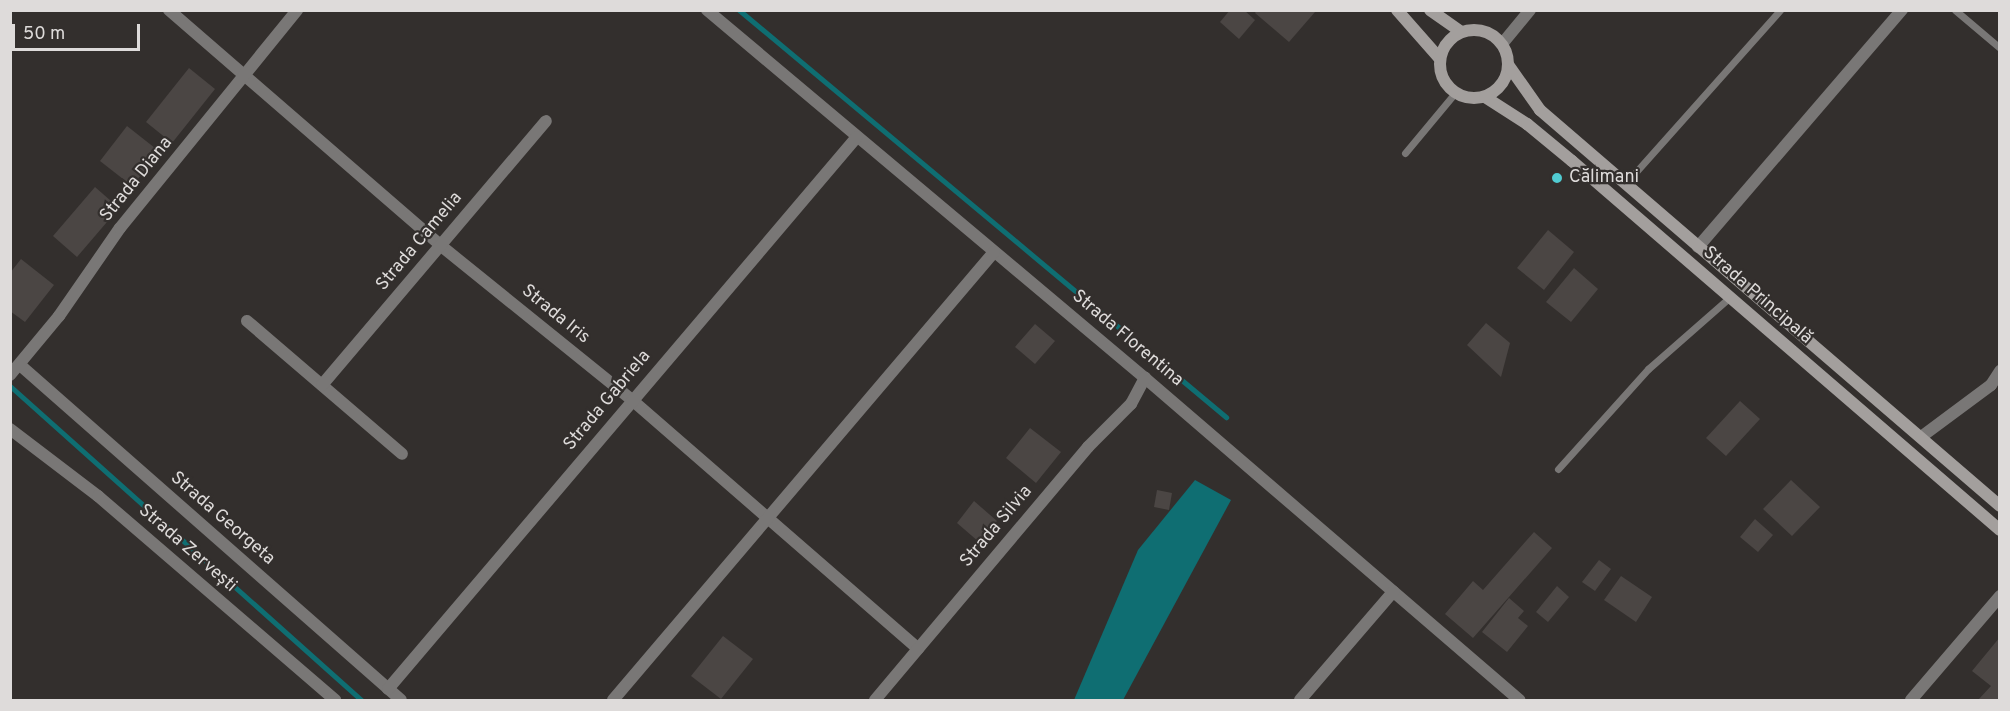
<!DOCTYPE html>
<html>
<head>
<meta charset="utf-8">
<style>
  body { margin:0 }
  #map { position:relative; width:2010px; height:711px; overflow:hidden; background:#332f2d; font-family:Overpass,sans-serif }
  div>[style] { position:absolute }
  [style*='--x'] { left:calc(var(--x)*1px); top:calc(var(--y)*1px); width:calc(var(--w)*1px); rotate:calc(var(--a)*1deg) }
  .water>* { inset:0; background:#0f6e72 }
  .stream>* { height:5px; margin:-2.5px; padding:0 2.5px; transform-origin:2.5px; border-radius:2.5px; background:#0f6e72 }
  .building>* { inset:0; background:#4b4644 }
  .service>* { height:7px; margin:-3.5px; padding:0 3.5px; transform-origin:3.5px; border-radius:3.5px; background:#797776 }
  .minor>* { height:12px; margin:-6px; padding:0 6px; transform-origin:6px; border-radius:6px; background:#797776 }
  .secondary>* { height:12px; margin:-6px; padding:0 6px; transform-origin:6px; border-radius:6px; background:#a39f9d }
  .secondary>.ring { margin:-6px; padding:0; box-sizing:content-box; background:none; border:12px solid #a39f9d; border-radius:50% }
  .dots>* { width:16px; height:16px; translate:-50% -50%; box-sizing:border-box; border:3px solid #332f2d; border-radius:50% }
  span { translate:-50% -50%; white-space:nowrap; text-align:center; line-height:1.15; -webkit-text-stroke:4.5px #332f2d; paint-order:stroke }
  .poi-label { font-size:18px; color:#dedbda }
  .left { translate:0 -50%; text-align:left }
  .street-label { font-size:18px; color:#dedbda }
  .frame { position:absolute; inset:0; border:12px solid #dedbda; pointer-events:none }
  .scale { position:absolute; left:12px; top:24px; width:128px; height:27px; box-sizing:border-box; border:3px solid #dedbda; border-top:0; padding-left:8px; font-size:18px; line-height:21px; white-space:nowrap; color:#dedbda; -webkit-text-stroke:4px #332f2d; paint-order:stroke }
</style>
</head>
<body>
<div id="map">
  <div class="water">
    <div style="clip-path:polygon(1195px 480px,1231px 500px,1123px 700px,1074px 700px,1138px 550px)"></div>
  </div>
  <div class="stream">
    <div style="--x:739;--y:10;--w:635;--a:39.89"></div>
    <div style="--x:10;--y:386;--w:471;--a:41.8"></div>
  </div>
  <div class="building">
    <div style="clip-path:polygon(1230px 10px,1244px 10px,1255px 20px,1239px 39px,1220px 22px)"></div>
    <div style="clip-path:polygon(1257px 10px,1314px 10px,1315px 12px,1289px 42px,1255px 13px)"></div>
    <div style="clip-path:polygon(189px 68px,215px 89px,172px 143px,146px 122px)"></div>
    <div style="clip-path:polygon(127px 126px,160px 152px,132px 186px,100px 161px)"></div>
    <div style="clip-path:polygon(95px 187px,119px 208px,77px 257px,53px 236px)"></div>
    <div style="clip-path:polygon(1548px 230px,1574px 252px,1544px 290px,1517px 268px)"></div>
    <div style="clip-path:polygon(21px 259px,54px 285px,25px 322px,10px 311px,10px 273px)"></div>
    <div style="clip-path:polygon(1574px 268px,1598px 289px,1571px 322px,1546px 302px)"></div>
    <div style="clip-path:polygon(1486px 323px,1510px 343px,1501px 377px,1467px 345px)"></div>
    <div style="clip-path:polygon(1035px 324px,1055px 341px,1035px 364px,1015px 347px)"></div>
    <div style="clip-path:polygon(1740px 401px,1760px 419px,1726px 456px,1706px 438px)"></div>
    <div style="clip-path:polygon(1030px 428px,1061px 452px,1036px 483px,1006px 458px)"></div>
    <div style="clip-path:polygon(1791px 480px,1820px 507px,1792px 536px,1763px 509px)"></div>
    <div style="clip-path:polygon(1157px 490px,1172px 493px,1169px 510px,1154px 507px)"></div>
    <div style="clip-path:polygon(974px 501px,997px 521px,979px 542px,957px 523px)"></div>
    <div style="clip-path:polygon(1755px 519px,1773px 535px,1758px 552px,1740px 537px)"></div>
    <div style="clip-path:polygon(1534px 532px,1552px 548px,1473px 638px,1445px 614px,1473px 581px,1483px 590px)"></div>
    <div style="clip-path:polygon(1599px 560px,1611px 569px,1595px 591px,1582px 582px)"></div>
    <div style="clip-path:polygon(1621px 576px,1652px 597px,1636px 622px,1604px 600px)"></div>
    <div style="clip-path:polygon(1557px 586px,1569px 597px,1548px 622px,1536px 612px)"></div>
    <div style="clip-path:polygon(1509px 598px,1524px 611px,1518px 618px,1528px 626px,1507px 652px,1482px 632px)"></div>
    <div style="clip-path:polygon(723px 636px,753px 659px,721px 699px,691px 676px)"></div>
    <div style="clip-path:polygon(2000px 637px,2000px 700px,1978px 700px,1991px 686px,1972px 671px)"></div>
  </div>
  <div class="service">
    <div style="--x:1955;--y:10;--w:59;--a:40.2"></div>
    <div style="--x:1405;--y:153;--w:78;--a:-50.2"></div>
    <div style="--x:1626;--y:183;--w:232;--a:-48.3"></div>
    <div style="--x:1558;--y:469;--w:135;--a:-48"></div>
    <div style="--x:1648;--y:369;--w:109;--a:-41.3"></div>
  </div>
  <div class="minor">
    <div style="--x:169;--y:10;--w:359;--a:40.9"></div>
    <div style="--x:440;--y:245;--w:247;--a:38.9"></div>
    <div style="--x:632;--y:400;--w:379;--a:41"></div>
    <div style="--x:707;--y:10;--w:572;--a:40.04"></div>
    <div style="--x:1145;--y:378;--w:494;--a:40.7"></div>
    <div style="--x:1502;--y:44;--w:44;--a:-50.5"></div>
    <div style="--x:1698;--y:247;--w:313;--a:-49.3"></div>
    <div style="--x:247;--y:321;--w:204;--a:40.6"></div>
    <div style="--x:20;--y:365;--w:507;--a:41.32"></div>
    <div style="--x:10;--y:375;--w:77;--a:-50.3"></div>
    <div style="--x:59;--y:316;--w:107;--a:-55.3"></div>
    <div style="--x:120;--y:228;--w:281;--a:-50.9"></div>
    <div style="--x:322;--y:385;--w:346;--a:-49.7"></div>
    <div style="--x:10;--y:429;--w:111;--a:37.3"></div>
    <div style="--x:98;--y:496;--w:313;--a:40.7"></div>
    <div style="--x:1921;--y:437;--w:87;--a:-36.6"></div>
    <div style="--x:1991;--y:385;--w:17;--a:-57"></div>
    <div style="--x:388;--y:689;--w:724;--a:-49.65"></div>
    <div style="--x:613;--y:700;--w:588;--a:-49.62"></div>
    <div style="--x:875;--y:700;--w:331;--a:-49.9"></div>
    <div style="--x:1088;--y:447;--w:61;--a:-45"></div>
    <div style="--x:1131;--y:404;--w:30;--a:-62"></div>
    <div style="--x:1300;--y:700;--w:143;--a:-49.3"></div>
    <div style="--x:1911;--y:700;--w:137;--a:-49.4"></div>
  </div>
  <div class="secondary">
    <div style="--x:1397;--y:10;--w:65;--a:48.7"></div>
    <div style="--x:1430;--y:10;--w:38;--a:35"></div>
    <div class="ring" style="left:1440px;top:30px;width:56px;height:56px"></div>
    <div style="--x:1509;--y:66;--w:54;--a:54.8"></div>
    <div style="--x:1540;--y:110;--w:607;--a:40.72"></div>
    <div style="--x:1485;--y:97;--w:50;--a:32.7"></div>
    <div style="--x:1527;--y:124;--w:58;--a:39.4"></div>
    <div style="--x:1572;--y:161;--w:565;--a:40.77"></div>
  </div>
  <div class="dots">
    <div style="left:1557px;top:178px;background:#51ccd2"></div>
  </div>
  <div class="poi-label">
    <span class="left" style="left:1569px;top:178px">Călimani</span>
  </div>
  <div class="street-label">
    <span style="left:137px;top:180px;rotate:-51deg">Strada Diana</span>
    <span style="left:420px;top:242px;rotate:-50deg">Strada Camelia</span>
    <span style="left:1757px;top:296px;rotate:41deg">Strada Principală</span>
    <span style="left:555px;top:315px;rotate:39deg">Strada Iris</span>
    <span style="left:1127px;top:339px;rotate:40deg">Strada Florentina</span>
    <span style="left:608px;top:401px;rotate:-50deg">Strada Gabriela</span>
    <span style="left:222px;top:519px;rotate:41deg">Strada Georgeta</span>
    <span style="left:997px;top:527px;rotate:-50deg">Strada Silvia</span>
    <span style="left:187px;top:549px;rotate:41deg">Strada Zervești</span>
  </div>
  <div class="frame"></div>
  <div class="scale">50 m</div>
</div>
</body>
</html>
